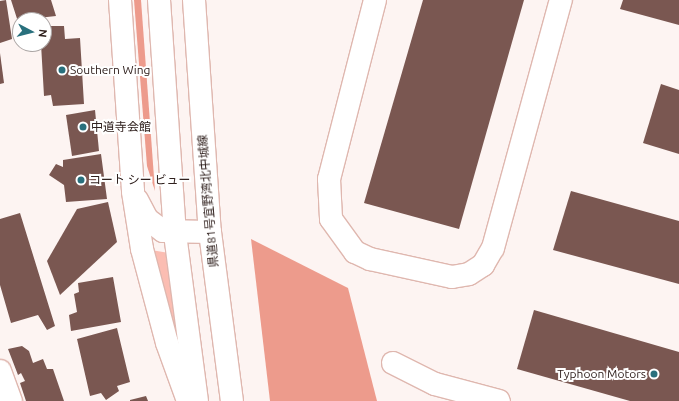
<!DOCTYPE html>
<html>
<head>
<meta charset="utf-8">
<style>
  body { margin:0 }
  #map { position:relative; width:679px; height:401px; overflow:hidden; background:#fdf4f2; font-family:Ubuntu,"Noto Sans JP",sans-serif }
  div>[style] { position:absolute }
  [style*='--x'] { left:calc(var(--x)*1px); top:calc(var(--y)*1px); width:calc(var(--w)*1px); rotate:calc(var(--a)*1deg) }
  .green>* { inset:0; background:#fbbdb2 }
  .forest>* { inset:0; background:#ed9b8c }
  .building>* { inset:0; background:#7a5751 }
  .roads { filter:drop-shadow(1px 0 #dfb7af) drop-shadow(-1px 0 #dfb7af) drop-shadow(0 1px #dfb7af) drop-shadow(0 -1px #dfb7af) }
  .minor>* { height:22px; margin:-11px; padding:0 11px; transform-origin:11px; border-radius:11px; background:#fff }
  .major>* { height:22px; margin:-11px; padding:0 11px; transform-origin:11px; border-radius:11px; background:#fff }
  .dots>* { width:11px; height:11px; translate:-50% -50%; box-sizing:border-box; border:2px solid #fff; border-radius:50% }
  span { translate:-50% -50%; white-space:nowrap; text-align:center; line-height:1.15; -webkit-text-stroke:4px #fff; paint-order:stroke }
  .poi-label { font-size:12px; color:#30211e }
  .left { translate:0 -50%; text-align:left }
  .right { translate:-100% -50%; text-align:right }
  .street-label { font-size:12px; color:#30211e }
  .north { position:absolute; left:12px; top:12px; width:40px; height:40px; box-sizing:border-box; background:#fff; border:1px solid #aca6a5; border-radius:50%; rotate:97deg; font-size:11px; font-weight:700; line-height:16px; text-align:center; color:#30211e }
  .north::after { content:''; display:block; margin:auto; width:14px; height:18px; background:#29707d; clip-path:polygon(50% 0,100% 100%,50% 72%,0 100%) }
</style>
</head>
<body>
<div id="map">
  <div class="green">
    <div style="clip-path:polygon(151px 250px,169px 253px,178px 340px,174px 339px)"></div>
  </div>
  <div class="forest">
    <div style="clip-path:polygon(134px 0,141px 0,155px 191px,147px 166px)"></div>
    <div style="clip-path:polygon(251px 239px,348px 288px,377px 401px,270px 401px)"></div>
  </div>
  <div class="building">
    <div style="clip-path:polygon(6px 0,12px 39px,0 43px,0 1px)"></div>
    <div style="clip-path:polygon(11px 0,51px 0,56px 16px,20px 20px,20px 28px)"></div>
    <div style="clip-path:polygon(423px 0,524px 0,459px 229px,364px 203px)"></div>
    <div style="clip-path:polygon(623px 0,679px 0,679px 25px,620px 9px)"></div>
    <div style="clip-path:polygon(48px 26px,64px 26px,65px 39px,80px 38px,84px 104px,53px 106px,51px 95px,44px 96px,41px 44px,49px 36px)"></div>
    <div style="clip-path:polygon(0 53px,4px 83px,0 84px)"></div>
    <div style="clip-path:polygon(661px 84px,679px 90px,679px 154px,643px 143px)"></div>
    <div style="clip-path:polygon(95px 110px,99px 151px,72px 156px,66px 115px)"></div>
    <div style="clip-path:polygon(101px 154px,107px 199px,66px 202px,64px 185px,49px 175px,56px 164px,63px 167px,63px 160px)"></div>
    <div style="clip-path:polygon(571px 191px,679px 221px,679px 284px,553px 250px)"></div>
    <div style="clip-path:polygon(108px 202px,117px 242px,60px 295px,47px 261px,77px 209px)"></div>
    <div style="clip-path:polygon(20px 213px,55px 326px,47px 330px,38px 315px,11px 323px,0 285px,0 219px)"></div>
    <div style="clip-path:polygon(113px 277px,121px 322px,71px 331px,69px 315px,77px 312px,74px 294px,79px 292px,78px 283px)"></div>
    <div style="clip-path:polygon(534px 310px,679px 352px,679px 401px,630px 401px,517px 369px)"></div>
    <div style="clip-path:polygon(117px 328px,130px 382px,117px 386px,119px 391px,106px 400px,101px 393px,90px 396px,77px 339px)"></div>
    <div style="clip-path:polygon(22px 346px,29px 351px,33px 363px,43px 359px,47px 369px,53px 369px,64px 401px,26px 401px,20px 383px,25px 381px,21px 373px,18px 375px,8px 349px)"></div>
    <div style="clip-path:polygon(146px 396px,148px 401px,130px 401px,130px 400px)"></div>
  </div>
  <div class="roads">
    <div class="minor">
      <div style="--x:120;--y:0;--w:192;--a:86.1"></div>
      <div style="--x:133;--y:192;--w:58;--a:81"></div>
      <div style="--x:142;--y:249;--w:97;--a:75.1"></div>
      <div style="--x:167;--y:343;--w:62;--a:70.1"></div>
      <div style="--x:375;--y:0;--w:185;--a:104.4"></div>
      <div style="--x:329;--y:179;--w:40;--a:87.1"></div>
      <div style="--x:331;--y:219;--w:41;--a:54"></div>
      <div style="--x:355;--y:252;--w:17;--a:25"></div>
      <div style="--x:370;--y:259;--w:84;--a:12.4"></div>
      <div style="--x:452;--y:277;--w:17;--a:-10"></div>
      <div style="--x:469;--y:274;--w:17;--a:-33"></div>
      <div style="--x:483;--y:265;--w:20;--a:-60"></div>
      <div style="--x:493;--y:248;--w:257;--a:-74.7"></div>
      <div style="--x:137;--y:200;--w:21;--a:62"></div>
      <div style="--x:147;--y:219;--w:20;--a:37"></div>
      <div style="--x:163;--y:231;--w:47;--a:1.2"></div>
      <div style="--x:393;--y:363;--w:47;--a:26.6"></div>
      <div style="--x:435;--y:384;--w:66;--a:14.9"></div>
      <div style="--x:0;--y:371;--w:32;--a:70"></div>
    </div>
    <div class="major">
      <div style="--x:159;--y:0;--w:235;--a:86.1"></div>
      <div style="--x:175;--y:234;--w:168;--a:82.5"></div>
      <div style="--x:194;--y:0;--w:233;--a:86.1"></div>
      <div style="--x:210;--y:232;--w:170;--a:82.6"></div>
    </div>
  </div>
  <div class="dots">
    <div style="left:62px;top:70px;background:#29707d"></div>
    <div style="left:83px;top:127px;background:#29707d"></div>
    <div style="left:81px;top:180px;background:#29707d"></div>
    <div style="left:654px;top:374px;background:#29707d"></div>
  </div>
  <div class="poi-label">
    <span class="left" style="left:70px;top:70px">Southern Wing</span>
    <span class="left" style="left:91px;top:127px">中道寺会館</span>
    <span class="left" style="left:89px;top:180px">コート シー ビュー</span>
    <span class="right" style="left:646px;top:374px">Typhoon Motors</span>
  </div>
  <div class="street-label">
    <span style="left:208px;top:201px;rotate:-95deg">県道81号宜野湾北中城線</span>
  </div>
  <div class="north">N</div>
</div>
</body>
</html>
